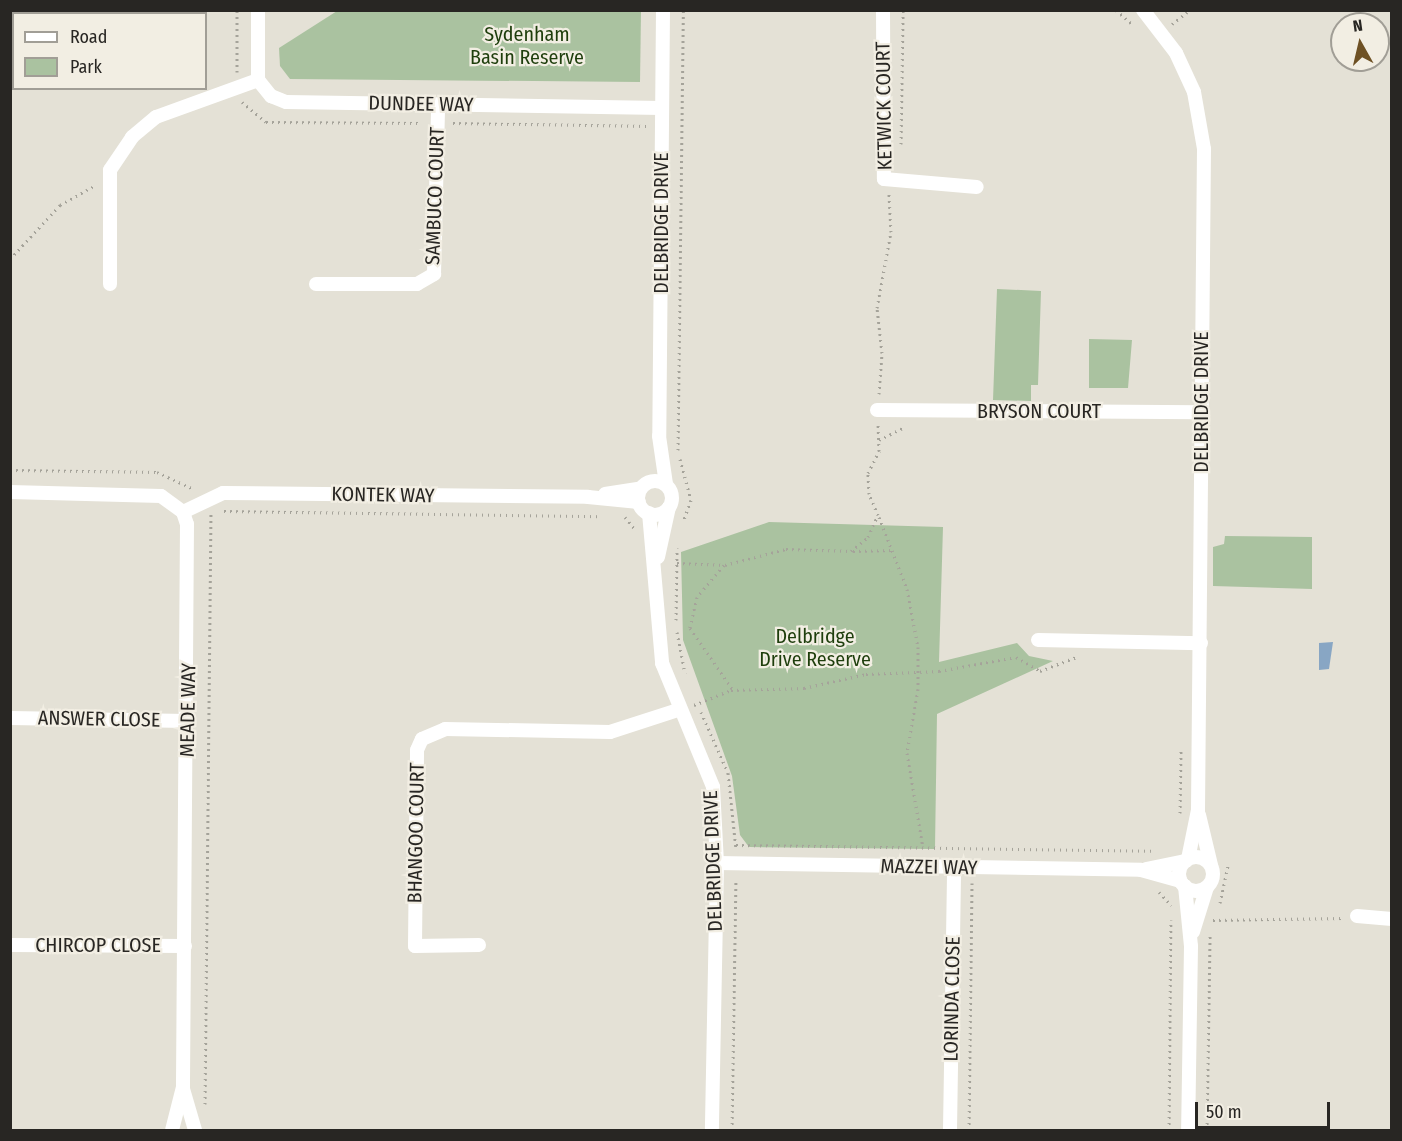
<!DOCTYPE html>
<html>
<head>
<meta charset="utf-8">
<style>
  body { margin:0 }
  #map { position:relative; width:1402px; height:1141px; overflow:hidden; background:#e4e1d6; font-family:"Fira Sans Condensed",sans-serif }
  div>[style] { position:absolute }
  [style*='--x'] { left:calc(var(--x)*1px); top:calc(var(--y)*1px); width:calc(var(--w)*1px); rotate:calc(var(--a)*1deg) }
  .green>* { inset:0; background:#aac2a0 }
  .water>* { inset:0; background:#88a6c4 }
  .path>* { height:3px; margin-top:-1.5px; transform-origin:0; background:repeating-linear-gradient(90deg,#a5a39a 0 1.5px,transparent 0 6px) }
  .minor>* { height:14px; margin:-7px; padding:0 7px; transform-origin:7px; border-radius:7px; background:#fff }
  .minor>.ring { margin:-7px; padding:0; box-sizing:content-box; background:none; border:14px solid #fff; border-radius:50% }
  span { translate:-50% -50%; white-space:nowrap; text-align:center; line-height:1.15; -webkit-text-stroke:4.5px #f2eee3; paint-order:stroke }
  .park-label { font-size:20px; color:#1e3e0c }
  .street-label { font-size:20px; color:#282623 }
  .frame { position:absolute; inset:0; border:12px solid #282623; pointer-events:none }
  .legend { position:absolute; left:12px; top:12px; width:195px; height:78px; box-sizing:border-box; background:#f2eee3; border:2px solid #a19e96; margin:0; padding:8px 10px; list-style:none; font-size:18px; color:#282623 }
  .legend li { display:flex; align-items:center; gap:12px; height:30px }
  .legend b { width:30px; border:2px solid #a19e96 }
  .north { position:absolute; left:1330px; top:12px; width:60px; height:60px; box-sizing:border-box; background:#f2eee3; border:2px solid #a19e96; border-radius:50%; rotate:352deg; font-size:16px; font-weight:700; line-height:24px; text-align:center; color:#282623 }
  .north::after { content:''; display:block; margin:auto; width:21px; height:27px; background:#6e5124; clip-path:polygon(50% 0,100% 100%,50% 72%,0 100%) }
  .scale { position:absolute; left:1195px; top:1102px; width:135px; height:27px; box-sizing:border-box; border:3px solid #282623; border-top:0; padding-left:8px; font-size:18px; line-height:21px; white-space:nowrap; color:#282623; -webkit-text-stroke:4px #f2eee3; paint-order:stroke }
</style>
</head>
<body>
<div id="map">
  <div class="green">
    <div style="clip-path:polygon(337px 11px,641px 11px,640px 82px,290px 79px,280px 66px,279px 48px)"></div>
    <div style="clip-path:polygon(997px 289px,1041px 291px,1038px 385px,1031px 385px,1031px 401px,993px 400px)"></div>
    <div style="clip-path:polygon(1089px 339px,1132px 340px,1128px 388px,1089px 388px)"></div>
    <div style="clip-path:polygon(769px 522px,943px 527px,939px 662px,1017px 643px,1029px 656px,1053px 661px,937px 714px,935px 849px,749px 847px,740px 835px,732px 776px,683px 640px,681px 552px)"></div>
    <div style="clip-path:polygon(1225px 536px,1312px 537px,1312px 589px,1213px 586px,1213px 547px,1224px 544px)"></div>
  </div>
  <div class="water">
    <div style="clip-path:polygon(1333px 642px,1329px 669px,1319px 670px,1319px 643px)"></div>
  </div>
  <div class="path">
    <div style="--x:1116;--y:10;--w:21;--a:41"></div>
    <div style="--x:1172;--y:24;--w:23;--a:-38"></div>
    <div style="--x:237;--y:72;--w:62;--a:-90"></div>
    <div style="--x:242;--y:102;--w:31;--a:40"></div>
    <div style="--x:266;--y:122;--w:156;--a:0.4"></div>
    <div style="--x:453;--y:123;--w:194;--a:0.9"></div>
    <div style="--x:901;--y:144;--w:134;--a:-89.1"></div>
    <div style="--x:10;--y:259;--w:74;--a:-47.2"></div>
    <div style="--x:60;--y:205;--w:41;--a:-29.1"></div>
    <div style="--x:879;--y:394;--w:41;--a:-85.8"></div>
    <div style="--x:882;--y:353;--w:45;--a:-96.3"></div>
    <div style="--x:877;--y:308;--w:77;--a:-79.6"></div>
    <div style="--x:891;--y:232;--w:39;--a:-93"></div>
    <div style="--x:879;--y:440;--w:29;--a:-27"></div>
    <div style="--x:678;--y:450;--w:440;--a:-89.3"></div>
    <div style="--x:680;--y:459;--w:42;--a:75"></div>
    <div style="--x:691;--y:500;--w:23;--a:110"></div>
    <div style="--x:10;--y:470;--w:147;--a:0.8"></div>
    <div style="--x:157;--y:472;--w:40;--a:25"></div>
    <div style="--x:224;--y:511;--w:377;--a:0.8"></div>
    <div style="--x:625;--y:517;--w:14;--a:51"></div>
    <div style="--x:879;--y:517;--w:77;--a:68.7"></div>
    <div style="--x:907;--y:589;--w:59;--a:79.3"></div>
    <div style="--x:918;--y:647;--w:42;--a:90"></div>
    <div style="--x:918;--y:689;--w:65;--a:99.8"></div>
    <div style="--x:907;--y:753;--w:96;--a:80.4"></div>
    <div style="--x:853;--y:551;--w:40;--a:-1.4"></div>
    <div style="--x:677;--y:563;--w:48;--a:2.4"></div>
    <div style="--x:725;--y:565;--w:63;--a:-14.7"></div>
    <div style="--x:786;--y:549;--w:65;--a:1.8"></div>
    <div style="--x:851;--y:551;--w:22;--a:-39"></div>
    <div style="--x:868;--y:537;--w:24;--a:-66"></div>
    <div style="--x:878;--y:515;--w:23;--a:-113"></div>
    <div style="--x:869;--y:494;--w:21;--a:-93"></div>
    <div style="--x:868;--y:473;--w:25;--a:-63"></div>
    <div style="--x:879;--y:451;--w:26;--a:-92"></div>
    <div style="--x:724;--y:565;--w:42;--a:130.2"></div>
    <div style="--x:697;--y:597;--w:32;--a:103"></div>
    <div style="--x:690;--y:628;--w:75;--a:55.3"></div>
    <div style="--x:676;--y:620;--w:72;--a:-89.2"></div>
    <div style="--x:677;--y:632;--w:42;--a:79"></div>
    <div style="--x:694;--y:705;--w:40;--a:-22"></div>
    <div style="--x:731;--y:690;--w:73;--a:-1.6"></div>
    <div style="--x:804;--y:688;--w:64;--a:-12.7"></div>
    <div style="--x:866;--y:674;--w:73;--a:-2.4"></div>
    <div style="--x:939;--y:671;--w:78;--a:-10.3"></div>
    <div style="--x:1016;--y:657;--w:28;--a:30"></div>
    <div style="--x:1040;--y:671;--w:39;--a:-21"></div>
    <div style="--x:701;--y:712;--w:67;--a:66.1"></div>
    <div style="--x:728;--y:773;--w:76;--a:84"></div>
    <div style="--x:1180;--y:813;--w:65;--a:-89.1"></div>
    <div style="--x:736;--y:845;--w:415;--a:0.8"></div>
    <div style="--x:1159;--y:892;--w:18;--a:47"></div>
    <div style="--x:1220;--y:903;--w:38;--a:-78"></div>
    <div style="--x:1213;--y:920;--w:131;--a:-0.9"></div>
    <div style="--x:205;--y:1104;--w:590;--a:-89.42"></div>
    <div style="--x:732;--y:1130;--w:251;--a:-89.1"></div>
    <div style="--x:969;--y:1130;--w:247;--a:-89.3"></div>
    <div style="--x:1169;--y:1130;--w:210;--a:-89.5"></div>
    <div style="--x:1207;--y:1130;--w:196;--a:-89.1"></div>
  </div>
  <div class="minor">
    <div style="--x:258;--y:10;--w:70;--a:90"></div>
    <div style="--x:258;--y:80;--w:21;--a:51"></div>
    <div style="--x:271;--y:96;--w:16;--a:22"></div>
    <div style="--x:286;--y:102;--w:376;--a:0.9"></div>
    <div style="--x:663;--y:10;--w:426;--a:90.5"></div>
    <div style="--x:659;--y:436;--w:49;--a:81.7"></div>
    <div style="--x:883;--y:10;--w:169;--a:89.7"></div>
    <div style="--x:884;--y:179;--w:93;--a:4.9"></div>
    <div style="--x:1143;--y:10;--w:54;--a:52.5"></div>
    <div style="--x:1176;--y:53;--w:43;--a:65.2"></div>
    <div style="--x:1194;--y:92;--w:58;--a:80"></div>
    <div style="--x:1204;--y:149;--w:661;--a:90.52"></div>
    <div style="--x:1198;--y:810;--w:50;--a:101.5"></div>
    <div style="--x:110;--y:284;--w:114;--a:-90"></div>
    <div style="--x:110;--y:170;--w:40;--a:-56"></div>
    <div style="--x:132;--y:137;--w:31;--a:-40"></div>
    <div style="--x:156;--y:117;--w:109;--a:-19.9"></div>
    <div style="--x:316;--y:284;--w:101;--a:0"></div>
    <div style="--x:417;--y:284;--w:20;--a:-30"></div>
    <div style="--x:434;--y:274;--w:169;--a:-88.6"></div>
    <div style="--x:877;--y:410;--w:324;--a:0.4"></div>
    <div class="ring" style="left:638px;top:481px;width:20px;height:20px"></div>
    <div style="--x:10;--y:492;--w:151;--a:1.5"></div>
    <div style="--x:161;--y:496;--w:27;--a:36"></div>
    <div style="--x:183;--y:512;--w:13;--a:72"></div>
    <div style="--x:187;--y:524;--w:563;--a:90.41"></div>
    <div style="--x:183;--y:1087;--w:44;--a:104.3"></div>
    <div style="--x:605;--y:494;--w:36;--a:-9"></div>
    <div style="--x:183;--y:512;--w:44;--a:-25.4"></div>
    <div style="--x:223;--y:493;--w:365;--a:0.6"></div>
    <div style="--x:588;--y:497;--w:51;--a:5.6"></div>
    <div style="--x:649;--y:513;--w:151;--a:85"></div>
    <div style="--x:662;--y:663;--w:134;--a:67.6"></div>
    <div style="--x:713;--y:787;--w:76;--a:87"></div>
    <div style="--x:717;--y:863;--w:267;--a:91.1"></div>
    <div style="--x:658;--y:557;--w:51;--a:-77.6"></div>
    <div style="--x:1038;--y:640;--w:163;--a:1.1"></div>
    <div style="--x:10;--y:718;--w:177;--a:1"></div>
    <div style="--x:1199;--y:815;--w:51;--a:76.5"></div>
    <div class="ring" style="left:1179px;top:857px;width:20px;height:20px"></div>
    <div style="--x:717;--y:863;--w:424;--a:0.9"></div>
    <div style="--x:1141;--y:870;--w:41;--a:15.4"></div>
    <div style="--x:1146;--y:869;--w:41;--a:-11.3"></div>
    <div style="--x:1185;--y:886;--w:60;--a:84.3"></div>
    <div style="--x:1191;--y:946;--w:184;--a:90.9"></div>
    <div style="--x:1357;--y:916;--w:35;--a:5"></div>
    <div style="--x:1193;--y:932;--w:47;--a:-72.7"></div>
    <div style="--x:10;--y:945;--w:175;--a:0.3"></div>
    <div style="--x:479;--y:945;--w:64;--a:179.1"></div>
    <div style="--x:415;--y:946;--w:196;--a:-89.4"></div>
    <div style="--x:417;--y:750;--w:12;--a:-66"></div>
    <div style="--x:422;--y:739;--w:25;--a:-23"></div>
    <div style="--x:445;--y:729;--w:165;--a:1"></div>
    <div style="--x:610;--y:732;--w:71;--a:-17.9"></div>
    <div style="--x:183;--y:1089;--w:43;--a:73.7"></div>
    <div style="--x:950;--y:1130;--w:262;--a:-89.1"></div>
  </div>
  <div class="park-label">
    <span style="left:527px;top:46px">Sydenham<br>Basin Reserve</span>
    <span style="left:815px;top:648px">Delbridge<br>Drive Reserve</span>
  </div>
  <div class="street-label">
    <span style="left:421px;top:104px;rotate:1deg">DUNDEE WAY</span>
    <span style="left:884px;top:106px;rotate:-91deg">KETWICK COURT</span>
    <span style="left:435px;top:196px;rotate:-88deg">SAMBUCO COURT</span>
    <span style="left:661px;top:223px;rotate:-90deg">DELBRIDGE DRIVE</span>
    <span style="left:1201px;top:402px;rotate:-90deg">DELBRIDGE DRIVE</span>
    <span style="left:1039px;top:411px">BRYSON COURT</span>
    <span style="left:383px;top:495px;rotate:1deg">KONTEK WAY</span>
    <span style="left:188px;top:710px;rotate:-89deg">MEADE WAY</span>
    <span style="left:99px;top:719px;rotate:1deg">ANSWER CLOSE</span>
    <span style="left:416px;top:833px;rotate:-89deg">BHANGOO COURT</span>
    <span style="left:713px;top:861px;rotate:-92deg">DELBRIDGE DRIVE</span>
    <span style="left:929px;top:867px;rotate:1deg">MAZZEI WAY</span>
    <span style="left:98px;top:945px">CHIRCOP CLOSE</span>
    <span style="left:952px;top:999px;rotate:-89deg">LORINDA CLOSE</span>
  </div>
  <div class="frame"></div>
  <ul class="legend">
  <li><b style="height:8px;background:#fff"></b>Road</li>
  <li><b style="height:16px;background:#aac2a0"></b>Park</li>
  </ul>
  <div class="north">N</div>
  <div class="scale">50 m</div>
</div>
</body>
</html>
